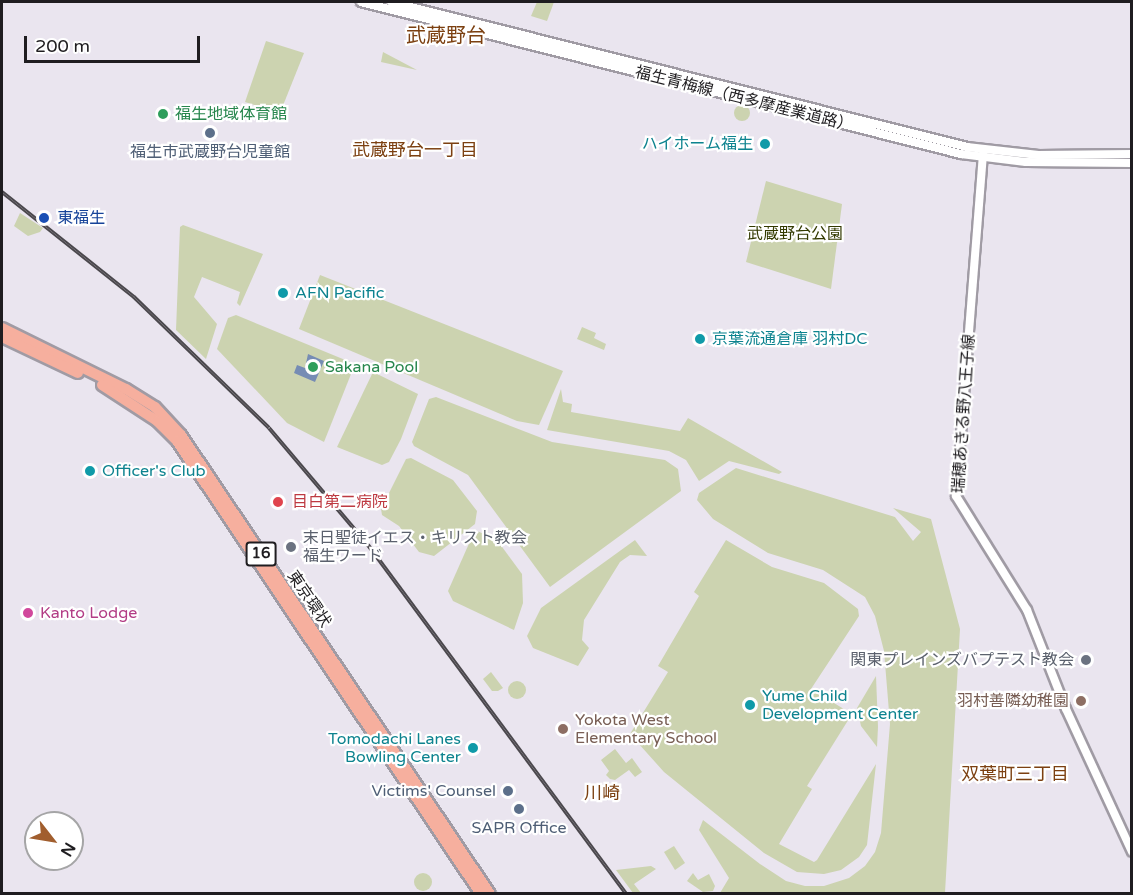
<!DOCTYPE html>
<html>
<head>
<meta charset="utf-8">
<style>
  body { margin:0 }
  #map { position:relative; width:1133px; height:895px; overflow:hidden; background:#eae5ef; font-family:"Varela Round","Noto Sans JP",sans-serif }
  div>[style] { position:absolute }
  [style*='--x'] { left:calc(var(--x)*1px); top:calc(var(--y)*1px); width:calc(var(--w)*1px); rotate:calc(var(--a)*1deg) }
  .green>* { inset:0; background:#ccd3b0 }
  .round { border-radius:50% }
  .water>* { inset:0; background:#768cb4 }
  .roads { filter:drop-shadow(2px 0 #a09ba4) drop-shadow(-2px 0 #a09ba4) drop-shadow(0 2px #a09ba4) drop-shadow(0 -2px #a09ba4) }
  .secondary>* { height:8px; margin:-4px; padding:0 4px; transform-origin:4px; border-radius:4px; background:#fff }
  .trunk>* { height:10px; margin:-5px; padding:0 5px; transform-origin:5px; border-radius:5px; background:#f6af9e }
  .rail>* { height:4px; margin-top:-2px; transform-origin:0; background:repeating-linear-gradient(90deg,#fff 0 4.5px,#4b484d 0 9px); box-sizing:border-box; border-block:2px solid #4b484d }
  .dots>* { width:16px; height:16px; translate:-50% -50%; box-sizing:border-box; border:3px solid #fff; border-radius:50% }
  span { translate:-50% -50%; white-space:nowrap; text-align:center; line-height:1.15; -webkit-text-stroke:4.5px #fff; paint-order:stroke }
  .shield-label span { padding:2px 4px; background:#fff; border:2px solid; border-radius:4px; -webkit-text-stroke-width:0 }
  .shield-label { font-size:15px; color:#1f1d20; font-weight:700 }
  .street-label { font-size:16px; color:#1f1d20 }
  .leisure-label { font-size:16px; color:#27864d }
  .left { translate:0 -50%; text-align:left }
  .culture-label { font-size:16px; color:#0d838f }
  .right { translate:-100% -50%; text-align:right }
  .service-label { font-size:16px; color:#4e5e75 }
  .transit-label { font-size:16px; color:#164399 }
  .park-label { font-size:16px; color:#333a00 }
  .health-label { font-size:16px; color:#be3a42 }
  .worship-label { font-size:16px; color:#5b616d }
  .hotel-label { font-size:16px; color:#b23c85 }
  .education-label { font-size:16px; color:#785e54 }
  .neighbourhood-label { font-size:18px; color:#7c4011 }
  .quarter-label { font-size:20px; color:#7c4011 }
  .frame { position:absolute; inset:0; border:3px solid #1f1d20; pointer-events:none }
  .north { position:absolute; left:24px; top:811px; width:60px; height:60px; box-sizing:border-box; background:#fff; border:2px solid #a5a5a6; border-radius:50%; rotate:121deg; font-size:16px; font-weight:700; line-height:24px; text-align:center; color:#1f1d20 }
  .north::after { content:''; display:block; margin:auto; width:21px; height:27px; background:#a15e2e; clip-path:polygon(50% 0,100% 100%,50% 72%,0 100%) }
  .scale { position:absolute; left:24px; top:36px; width:176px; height:27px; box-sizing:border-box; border:3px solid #1f1d20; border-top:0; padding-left:8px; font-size:18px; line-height:21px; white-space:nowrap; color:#1f1d20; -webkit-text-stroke:4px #fff; paint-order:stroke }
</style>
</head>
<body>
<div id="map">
  <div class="green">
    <div style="clip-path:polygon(537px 2px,554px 2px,547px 21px,531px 16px)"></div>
    <div style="clip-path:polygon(266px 41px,304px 53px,280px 113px,245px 102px)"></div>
    <div style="clip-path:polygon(383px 52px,417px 70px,381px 62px)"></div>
    <div class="round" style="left:734px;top:105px;width:16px;height:16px"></div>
    <div style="clip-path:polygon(766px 181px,842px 204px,831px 289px,746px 262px)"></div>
    <div style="clip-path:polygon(20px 213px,43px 228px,40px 232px,28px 236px,14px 226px)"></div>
    <div style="clip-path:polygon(183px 225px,263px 254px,240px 306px,237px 303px,240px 292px,202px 277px,194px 297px,217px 324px,206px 359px,176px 330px,180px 227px)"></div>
    <div style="clip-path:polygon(320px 275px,563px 371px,539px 425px,517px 421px,299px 329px)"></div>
    <div style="clip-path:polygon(236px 315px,355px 364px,324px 442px,287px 423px,217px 349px,228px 318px)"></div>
    <div style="clip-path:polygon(582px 327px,596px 333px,594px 338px,606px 344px,604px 350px,577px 339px)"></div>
    <div style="clip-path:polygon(373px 372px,418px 394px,401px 439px,389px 462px,382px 465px,337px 447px)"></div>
    <div style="clip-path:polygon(561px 389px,563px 402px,572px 404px,571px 412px,680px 431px,688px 418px,782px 472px,779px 474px,729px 461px,699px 481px,686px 460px,669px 451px,547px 430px)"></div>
    <div style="clip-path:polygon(436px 397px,552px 442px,665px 460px,678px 469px,681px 491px,550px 587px,468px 475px,414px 446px,412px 442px,429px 399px)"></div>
    <div style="clip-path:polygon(411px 458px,453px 480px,477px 511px,475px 524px,434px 556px,419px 552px,399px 526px,382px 515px,381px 509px,406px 459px)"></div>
    <div style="clip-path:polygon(736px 468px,895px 517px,913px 541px,921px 532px,893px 508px,931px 519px,960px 629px,945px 893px,720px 893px,729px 878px,699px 830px,703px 820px,760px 864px,786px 881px,805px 886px,824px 886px,849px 878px,865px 866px,875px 852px,881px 833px,890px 724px,884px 651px,875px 616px,865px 597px,823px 570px,768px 553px,713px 519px,697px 500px,699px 493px)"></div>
    <div style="clip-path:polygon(475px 530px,497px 540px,522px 574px,523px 603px,514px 630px,453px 601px,448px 591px)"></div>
    <div style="clip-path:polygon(635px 540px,647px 556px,630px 555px,620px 562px,584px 620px,582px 640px,589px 648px,578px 666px,533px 648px,527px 636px,541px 608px)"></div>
    <div style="clip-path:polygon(726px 540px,772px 567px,824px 583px,858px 609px,859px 616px,811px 689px,852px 714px,807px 786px,812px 789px,779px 844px,814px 862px,817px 860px,876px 764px,867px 845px,859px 857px,841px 870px,824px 874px,797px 872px,764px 853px,664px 772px,630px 734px,668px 672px,658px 666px,699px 596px,694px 592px)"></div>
    <div style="clip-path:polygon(491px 672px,503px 688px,498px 691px,492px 691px,483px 679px)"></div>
    <div style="clip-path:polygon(876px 676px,878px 727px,877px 747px,861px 726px,857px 708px)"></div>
    <div class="round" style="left:508px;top:681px;width:18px;height:18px"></div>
    <div style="clip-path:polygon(615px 749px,626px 763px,632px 758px,642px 772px,635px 777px,629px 770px,615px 780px,610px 779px,606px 775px,609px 771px,601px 760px)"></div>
    <div style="clip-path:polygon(674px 846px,685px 863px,675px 870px,664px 852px)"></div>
    <div style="clip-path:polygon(651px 866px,656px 869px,634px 884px,641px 893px,633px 893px,616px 870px)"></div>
    <div class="round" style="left:414px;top:873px;width:18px;height:18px"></div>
    <div style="clip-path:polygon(693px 873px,698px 880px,709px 874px,715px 886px,713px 891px,703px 892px,687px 881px)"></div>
  </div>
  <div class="water">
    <div style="clip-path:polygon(308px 354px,324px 361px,315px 382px,294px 373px,297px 365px,305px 368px)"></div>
  </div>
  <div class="roads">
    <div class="secondary">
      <div style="--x:361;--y:2;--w:619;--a:14.22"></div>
      <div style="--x:961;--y:154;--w:65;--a:7"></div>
      <div style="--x:1026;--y:162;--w:106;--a:0.5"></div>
      <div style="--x:391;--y:2;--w:594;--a:14.13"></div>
      <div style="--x:967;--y:147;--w:72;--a:6.3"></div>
      <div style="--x:1039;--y:155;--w:93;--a:-0.6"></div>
      <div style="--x:983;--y:154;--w:343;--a:94.5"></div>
      <div style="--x:956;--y:496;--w:134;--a:58.1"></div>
      <div style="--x:1027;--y:610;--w:106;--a:68.5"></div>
      <div style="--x:1066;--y:709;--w:157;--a:65.2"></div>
    </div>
    <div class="trunk">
      <div style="--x:2;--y:328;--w:138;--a:26.2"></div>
      <div style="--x:126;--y:389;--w:34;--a:32"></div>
      <div style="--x:155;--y:407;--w:38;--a:47"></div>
      <div style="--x:181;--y:435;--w:553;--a:56.05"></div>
      <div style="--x:2;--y:337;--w:84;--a:25.3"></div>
      <div style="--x:102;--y:385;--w:66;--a:33.2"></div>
      <div style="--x:157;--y:421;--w:28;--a:45"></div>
      <div style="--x:177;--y:441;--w:546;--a:56.14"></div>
    </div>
  </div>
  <div class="rail">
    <div style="--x:2;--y:192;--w:169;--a:38.5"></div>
    <div style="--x:134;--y:297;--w:188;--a:44.1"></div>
    <div style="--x:269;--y:428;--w:153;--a:49.8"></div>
    <div style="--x:368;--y:545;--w:434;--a:53.5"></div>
  </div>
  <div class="dots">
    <div style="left:163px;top:114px;background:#2e9e5b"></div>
    <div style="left:210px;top:133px;background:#5c6f8a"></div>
    <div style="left:765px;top:144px;background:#0f9aa8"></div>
    <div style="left:44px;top:218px;background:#1a4fb4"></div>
    <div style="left:283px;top:293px;background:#0f9aa8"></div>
    <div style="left:700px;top:339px;background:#0f9aa8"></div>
    <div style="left:313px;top:367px;background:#2e9e5b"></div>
    <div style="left:90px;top:471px;background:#0f9aa8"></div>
    <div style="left:278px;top:502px;background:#e0444e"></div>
    <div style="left:291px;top:547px;background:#6b7280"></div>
    <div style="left:28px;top:613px;background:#d1479c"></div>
    <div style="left:1086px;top:660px;background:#6b7280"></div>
    <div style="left:1081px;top:701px;background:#8d6e63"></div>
    <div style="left:750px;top:705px;background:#0f9aa8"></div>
    <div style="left:563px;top:729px;background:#8d6e63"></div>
    <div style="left:473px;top:748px;background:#0f9aa8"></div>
    <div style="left:508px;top:791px;background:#5c6f8a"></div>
    <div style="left:519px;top:809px;background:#5c6f8a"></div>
  </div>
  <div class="shield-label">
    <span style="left:261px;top:554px">16</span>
  </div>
  <div class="street-label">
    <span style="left:744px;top:99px;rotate:14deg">福生青梅線（西多摩産業道路）</span>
    <span style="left:964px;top:414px;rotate:-86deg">瑞穂あきる野八王子線</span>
    <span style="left:309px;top:599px;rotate:56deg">東京環状</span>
  </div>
  <div class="leisure-label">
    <span class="left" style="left:175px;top:114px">福生地域体育館</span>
    <span class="left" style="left:325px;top:367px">Sakana Pool</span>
  </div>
  <div class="culture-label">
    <span class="right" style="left:753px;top:144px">ハイホーム福生</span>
    <span class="left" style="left:295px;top:293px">AFN Pacific</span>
    <span class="left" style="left:712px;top:339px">京葉流通倉庫 羽村DC</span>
    <span class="left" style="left:102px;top:471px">Officer's Club</span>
    <span class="left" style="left:762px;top:705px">Yume Child<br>Development Center</span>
    <span class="right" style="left:461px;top:748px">Tomodachi Lanes<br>Bowling Center</span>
  </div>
  <div class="service-label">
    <span style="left:210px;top:152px">福生市武蔵野台児童館</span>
    <span class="right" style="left:496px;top:791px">Victims' Counsel</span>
    <span style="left:519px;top:828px">SAPR Office</span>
  </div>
  <div class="transit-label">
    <span class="left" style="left:57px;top:218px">東福生</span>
  </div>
  <div class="park-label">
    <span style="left:795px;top:234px">武蔵野台公園</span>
  </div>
  <div class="health-label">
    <span class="left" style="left:292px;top:502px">目白第二病院</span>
  </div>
  <div class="worship-label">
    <span class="left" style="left:303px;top:547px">末日聖徒イエス・キリスト教会<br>福生ワード</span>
    <span class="right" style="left:1074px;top:660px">関東プレインズバプテスト教会</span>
  </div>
  <div class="hotel-label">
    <span class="left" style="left:40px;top:613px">Kanto Lodge</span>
  </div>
  <div class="education-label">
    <span class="right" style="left:1069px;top:701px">羽村善隣幼稚園</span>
    <span class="left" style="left:575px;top:729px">Yokota West<br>Elementary School</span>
  </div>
  <div class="neighbourhood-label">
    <span style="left:415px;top:150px">武蔵野台一丁目</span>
    <span style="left:1015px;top:774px">双葉町三丁目</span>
    <span style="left:602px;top:793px">川崎</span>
  </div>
  <div class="quarter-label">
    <span style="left:446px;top:36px">武蔵野台</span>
  </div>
  <div class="frame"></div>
  <div class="north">N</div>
  <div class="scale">200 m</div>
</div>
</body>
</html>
